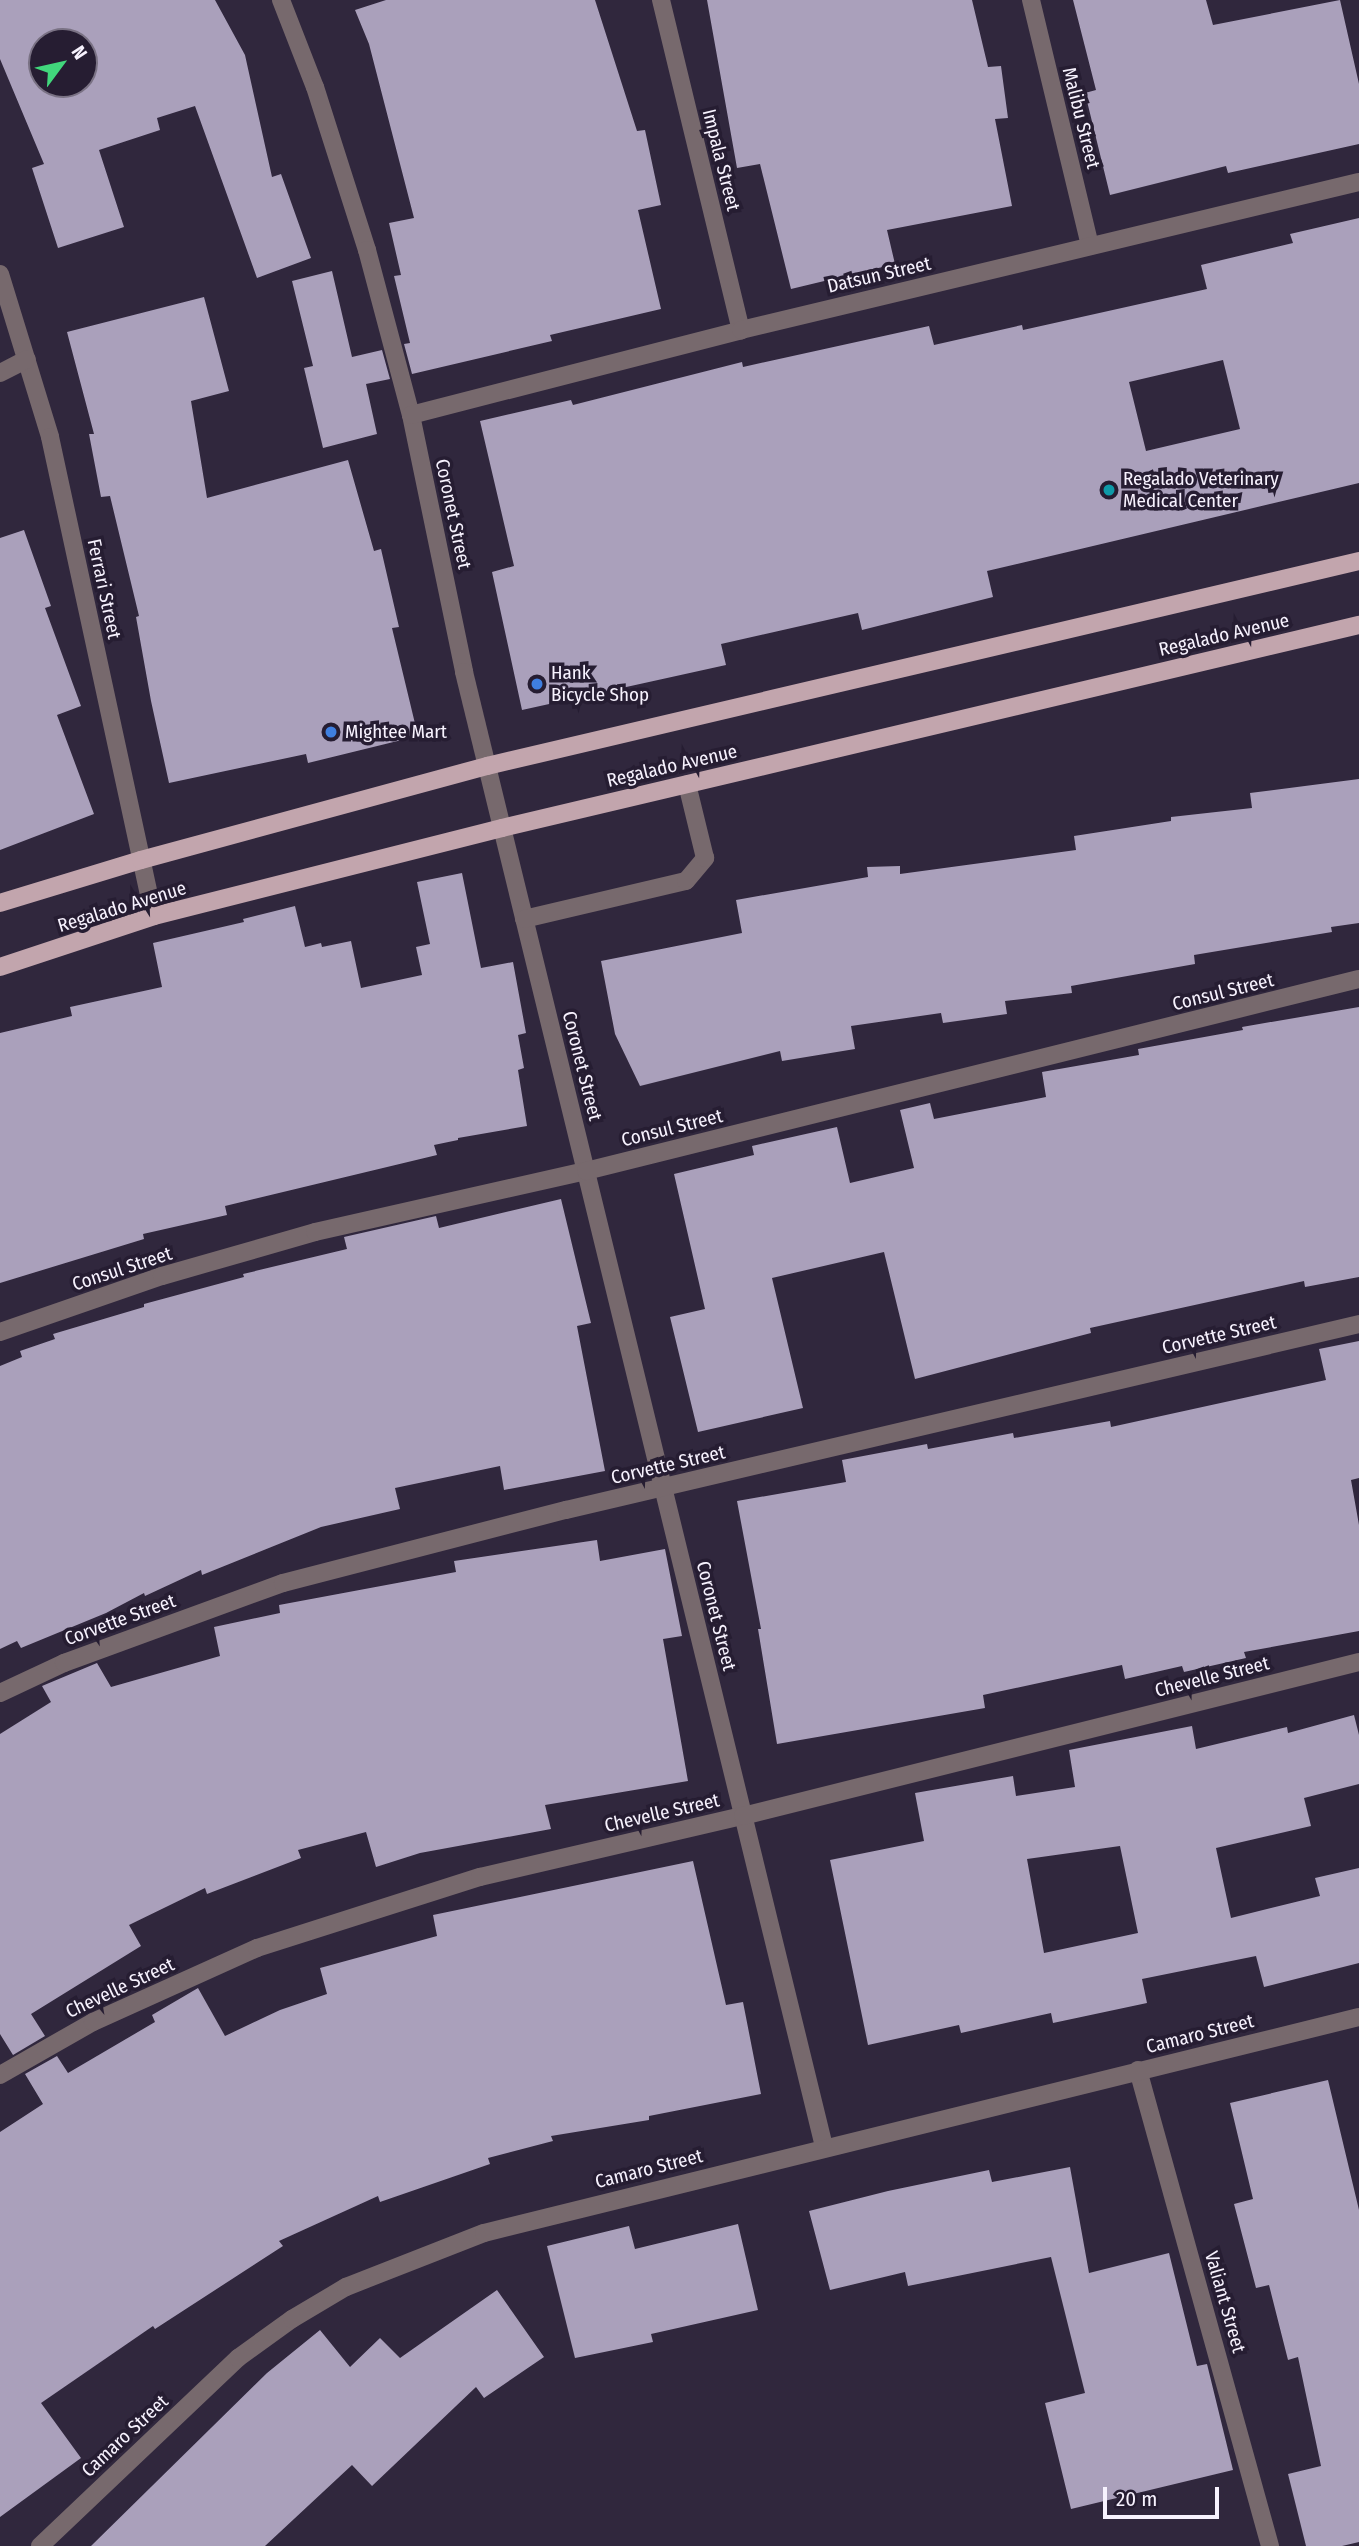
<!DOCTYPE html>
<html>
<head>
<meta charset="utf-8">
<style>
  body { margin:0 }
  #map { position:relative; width:1359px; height:2546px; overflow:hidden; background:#30273d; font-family:"Fira Sans Condensed",sans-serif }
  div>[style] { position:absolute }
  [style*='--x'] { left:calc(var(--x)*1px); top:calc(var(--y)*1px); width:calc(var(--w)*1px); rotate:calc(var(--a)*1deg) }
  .building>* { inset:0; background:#aaa0bb }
  .minor>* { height:18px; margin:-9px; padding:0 9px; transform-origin:9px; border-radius:9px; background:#77696d }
  .major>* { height:18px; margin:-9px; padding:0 9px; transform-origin:9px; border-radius:9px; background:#c2a5ad }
  .dots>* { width:19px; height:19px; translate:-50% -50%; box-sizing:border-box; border:4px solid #261d32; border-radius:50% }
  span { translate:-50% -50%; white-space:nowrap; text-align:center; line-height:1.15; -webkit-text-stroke:7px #261d32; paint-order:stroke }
  .street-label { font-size:19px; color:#f7f2fe }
  .poi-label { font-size:19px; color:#f7f2fe }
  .left { translate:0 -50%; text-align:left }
  .north { position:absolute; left:28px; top:28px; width:70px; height:70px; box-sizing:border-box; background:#261d32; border:2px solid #7a7284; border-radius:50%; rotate:57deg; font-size:19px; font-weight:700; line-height:28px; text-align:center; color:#f7f2fe }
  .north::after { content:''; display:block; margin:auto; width:24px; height:32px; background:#41d77c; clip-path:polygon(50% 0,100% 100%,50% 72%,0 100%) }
  .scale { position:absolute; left:1103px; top:2487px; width:116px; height:32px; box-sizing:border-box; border:4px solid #f7f2fe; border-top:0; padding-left:9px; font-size:21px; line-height:24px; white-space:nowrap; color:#f7f2fe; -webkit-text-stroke:5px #261d32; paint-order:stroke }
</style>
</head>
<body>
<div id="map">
  <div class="building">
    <div style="clip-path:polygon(evenodd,0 0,215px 0,245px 55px,272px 177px,281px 174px,311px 258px,257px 278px,195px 106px,157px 118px,160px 130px,99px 150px,124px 227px,58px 248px,32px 168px,44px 164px,0 59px,0 0,42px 42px,84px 42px,84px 84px,42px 84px,42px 42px)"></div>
    <div style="clip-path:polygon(386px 0,595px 0,637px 131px,645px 130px,661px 205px,638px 210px,661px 309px,550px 335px,552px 341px,412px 374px,404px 344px,410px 343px,394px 276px,401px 275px,389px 223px,414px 218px,369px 44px,355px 10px)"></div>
    <div style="clip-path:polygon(707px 0,972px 0,988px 67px,1001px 66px,1008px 118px,995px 119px,1012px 206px,887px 230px,895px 264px,791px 289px,760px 164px,737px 168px)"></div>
    <div style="clip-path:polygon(1073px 0,1206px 0,1213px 25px,1340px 0,1359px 84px,1359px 144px,1228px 173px,1226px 166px,1110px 195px,1085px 93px,1096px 90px)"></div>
    <div style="clip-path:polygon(evenodd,1359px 218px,1359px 483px,987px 571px,993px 597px,862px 630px,858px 613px,721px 644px,726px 665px,522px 710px,492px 572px,514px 566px,480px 421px,571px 400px,573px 405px,742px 362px,743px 367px,929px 326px,934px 345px,1022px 325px,1023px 330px,1207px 289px,1201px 265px,1293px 243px,1290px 234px,1359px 218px,1223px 360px,1240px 429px,1146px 451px,1129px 382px,1223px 360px)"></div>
    <div style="clip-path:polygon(332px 271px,352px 357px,382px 350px,390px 379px,366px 384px,377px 434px,323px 448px,304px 368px,313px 366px,292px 281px)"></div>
    <div style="clip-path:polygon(204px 297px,229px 391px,191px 401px,207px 498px,348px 460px,374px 551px,381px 549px,399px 627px,392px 628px,418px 736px,308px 763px,306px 754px,169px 783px,151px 701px,136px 617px,139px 616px,110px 496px,101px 497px,89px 434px,94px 434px,67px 332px)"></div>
    <div style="clip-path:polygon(24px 530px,51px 606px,45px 608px,81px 706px,57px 715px,94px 814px,0 850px,0 538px)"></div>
    <div style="clip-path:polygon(1359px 779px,1359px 923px,1331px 927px,1332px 932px,1194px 955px,1195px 964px,1071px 986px,1072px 993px,1005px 1001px,1007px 1014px,943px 1023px,941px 1013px,851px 1026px,855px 1049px,782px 1061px,780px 1051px,640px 1086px,615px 1034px,601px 961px,742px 933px,736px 900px,868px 877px,867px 867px,900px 866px,900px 874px,1076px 850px,1074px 836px,1171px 821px,1171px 817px,1252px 808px,1250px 793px)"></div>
    <div style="clip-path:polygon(462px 873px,481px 968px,513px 962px,526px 1033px,518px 1035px,524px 1068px,518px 1070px,527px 1126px,458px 1138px,458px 1140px,434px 1145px,437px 1155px,225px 1206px,227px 1215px,143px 1234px,144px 1239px,0 1283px,0 1033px,72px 1016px,70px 1007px,162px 987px,153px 943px,244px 922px,243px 919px,295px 906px,305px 947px,321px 943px,322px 947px,351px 941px,361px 988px,422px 975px,416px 947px,430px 944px,417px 882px)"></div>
    <div style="clip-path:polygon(1359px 1007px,1359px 1277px,1305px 1287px,1304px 1281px,1090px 1328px,1091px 1333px,915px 1379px,884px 1252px,772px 1278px,803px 1408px,698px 1432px,670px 1317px,705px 1309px,674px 1174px,754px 1155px,752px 1146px,837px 1127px,850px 1183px,914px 1168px,900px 1110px,930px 1103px,934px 1119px,1046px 1097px,1042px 1072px,1139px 1055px,1138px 1049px,1243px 1030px,1242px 1027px)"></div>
    <div style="clip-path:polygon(561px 1199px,591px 1323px,577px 1326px,605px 1471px,504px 1490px,500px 1466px,395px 1488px,400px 1509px,321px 1527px,202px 1575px,201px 1570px,145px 1596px,144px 1593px,106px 1613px,21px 1648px,17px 1641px,0 1649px,0 1366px,22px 1357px,20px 1351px,55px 1339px,53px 1334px,144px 1307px,144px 1304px,244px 1277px,243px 1274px,347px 1249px,344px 1237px,436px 1216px,439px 1228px)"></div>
    <div style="clip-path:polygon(1359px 1341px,1359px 1478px,1351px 1480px,1359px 1525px,1359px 1631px,1244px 1652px,1246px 1658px,1184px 1672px,1182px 1666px,1125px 1679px,1122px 1665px,983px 1695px,985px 1708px,777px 1744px,758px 1629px,761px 1629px,737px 1501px,846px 1482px,842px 1460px,927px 1444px,928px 1449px,1013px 1433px,1014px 1438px,1110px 1421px,1111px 1427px,1326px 1380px,1319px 1349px)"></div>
    <div style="clip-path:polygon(597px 1540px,600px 1561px,665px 1549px,682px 1636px,663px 1639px,688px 1781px,545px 1805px,551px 1829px,420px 1853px,376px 1867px,366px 1832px,298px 1850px,301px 1858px,207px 1894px,205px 1888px,129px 1925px,141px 1946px,31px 2014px,45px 2036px,13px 2055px,0 2034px,0 1734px,51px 1702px,42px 1686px,97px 1663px,111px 1687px,220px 1656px,214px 1627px,280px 1613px,279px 1605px,456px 1572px,454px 1561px)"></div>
    <div style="clip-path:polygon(evenodd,1354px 1715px,1359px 1735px,1359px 1784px,1304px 1798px,1311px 1826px,1216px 1848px,1231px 1918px,1320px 1896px,1315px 1878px,1359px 1868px,1359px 1963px,1264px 1987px,1256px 1956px,1142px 1979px,1147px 2003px,1053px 2023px,1051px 2013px,961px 2033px,959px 2025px,868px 2045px,830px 1860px,924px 1841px,915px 1793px,1013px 1776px,1016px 1796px,1075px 1787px,1069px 1750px,1192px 1726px,1196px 1749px,1287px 1727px,1288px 1733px,1354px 1715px,1120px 1846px,1138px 1933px,1044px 1953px,1027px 1859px,1120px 1846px)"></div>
    <div style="clip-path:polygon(693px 1861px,726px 2005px,743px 2002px,761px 2094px,649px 2116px,649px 2120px,551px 2136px,553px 2141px,488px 2158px,490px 2164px,380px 2202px,378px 2196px,279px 2241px,283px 2246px,155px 2329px,153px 2326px,41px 2403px,81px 2458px,0 2517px,0 2132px,43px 2104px,25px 2074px,57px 2056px,68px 2073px,155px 2022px,152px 2015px,198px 1988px,225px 2036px,280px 2010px,327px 1994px,320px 1968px,437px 1936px,433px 1915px)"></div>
    <div style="clip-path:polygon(1328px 2080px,1359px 2210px,1359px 2542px,1342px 2546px,1306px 2546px,1288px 2474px,1321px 2466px,1298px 2357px,1288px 2360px,1269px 2285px,1256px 2288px,1234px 2204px,1253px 2199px,1230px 2103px)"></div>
    <div style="clip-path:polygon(1070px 2167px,1089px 2273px,1169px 2253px,1197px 2366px,1207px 2364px,1233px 2470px,1071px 2509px,1045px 2403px,1085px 2393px,1051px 2257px,908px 2286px,905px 2272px,830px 2290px,809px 2211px,888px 2191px,989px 2170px,992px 2182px)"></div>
    <div style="clip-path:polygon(738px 2224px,758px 2310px,651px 2334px,653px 2342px,575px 2358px,547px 2246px,629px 2226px,635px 2249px)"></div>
    <div style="clip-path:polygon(497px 2290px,544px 2357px,484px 2398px,476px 2387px,372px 2486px,352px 2465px,265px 2546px,91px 2546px,267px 2373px,320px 2330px,350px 2367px,380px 2338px,400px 2358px)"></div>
  </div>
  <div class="minor">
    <div style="--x:281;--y:0;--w:93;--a:68.7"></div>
    <div style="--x:315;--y:87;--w:171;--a:72.3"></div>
    <div style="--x:367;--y:250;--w:171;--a:75.1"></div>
    <div style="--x:411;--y:415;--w:262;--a:78.3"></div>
    <div style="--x:464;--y:672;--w:1518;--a:76.28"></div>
    <div style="--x:661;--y:0;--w:340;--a:76.4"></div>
    <div style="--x:1031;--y:0;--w:253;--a:76.5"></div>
    <div style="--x:0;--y:274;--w:170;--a:72.9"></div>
    <div style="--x:50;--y:437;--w:490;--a:77.8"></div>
    <div style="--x:0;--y:373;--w:30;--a:-27"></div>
    <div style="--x:411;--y:415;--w:341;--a:-14.4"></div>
    <div style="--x:741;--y:330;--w:635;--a:-13.47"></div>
    <div style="--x:524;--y:919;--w:166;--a:-13.2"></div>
    <div style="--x:686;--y:881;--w:30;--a:-50"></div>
    <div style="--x:705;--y:858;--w:76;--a:-103.7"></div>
    <div style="--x:0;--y:1332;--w:171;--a:-19.1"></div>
    <div style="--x:162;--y:1276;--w:159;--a:-16"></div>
    <div style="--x:315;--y:1232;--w:278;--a:-12.7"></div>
    <div style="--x:586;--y:1171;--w:796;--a:-13.95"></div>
    <div style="--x:0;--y:1693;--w:71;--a:-25.1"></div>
    <div style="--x:64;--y:1663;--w:233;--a:-20.1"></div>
    <div style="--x:283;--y:1583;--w:292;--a:-14.5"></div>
    <div style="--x:566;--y:1510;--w:815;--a:-13.2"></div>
    <div style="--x:1138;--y:2070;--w:494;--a:74.5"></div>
    <div style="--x:0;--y:2075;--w:107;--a:-29.7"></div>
    <div style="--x:93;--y:2022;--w:180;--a:-24.3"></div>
    <div style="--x:257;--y:1948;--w:234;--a:-17.7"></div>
    <div style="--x:480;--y:1877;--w:270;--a:-13.1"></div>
    <div style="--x:743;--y:1816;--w:635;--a:-14.04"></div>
    <div style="--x:40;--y:2546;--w:273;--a:-43.5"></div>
    <div style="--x:238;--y:2358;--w:67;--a:-35.8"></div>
    <div style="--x:292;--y:2319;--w:63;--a:-30.7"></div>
    <div style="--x:346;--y:2287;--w:148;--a:-21.4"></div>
    <div style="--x:484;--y:2233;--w:901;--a:-13.87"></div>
  </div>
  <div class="major">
    <div style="--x:0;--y:903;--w:147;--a:-17"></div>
    <div style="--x:141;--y:860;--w:359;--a:-15.2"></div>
    <div style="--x:487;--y:766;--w:896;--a:-13.23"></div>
    <div style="--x:0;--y:967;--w:162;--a:-18.3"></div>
    <div style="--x:154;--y:916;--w:359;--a:-14.2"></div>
    <div style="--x:502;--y:828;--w:881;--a:-13.33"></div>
  </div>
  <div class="dots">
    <div style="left:1109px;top:490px;background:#0f9aa8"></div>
    <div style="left:537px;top:684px;background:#3f7fe0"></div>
    <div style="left:331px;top:732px;background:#3f7fe0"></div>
  </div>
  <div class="street-label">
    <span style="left:1081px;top:118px;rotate:76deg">Malibu Street</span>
    <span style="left:721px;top:160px;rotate:76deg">Impala Street</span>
    <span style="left:879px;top:275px;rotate:-13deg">Datsun Street</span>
    <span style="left:453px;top:514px;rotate:78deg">Coronet Street</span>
    <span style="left:104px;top:589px;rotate:78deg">Ferrari Street</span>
    <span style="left:1224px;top:635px;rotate:-13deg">Regalado Avenue</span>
    <span style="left:672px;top:766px;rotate:-13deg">Regalado Avenue</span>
    <span style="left:122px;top:907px;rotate:-17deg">Regalado Avenue</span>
    <span style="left:1223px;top:992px;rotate:-14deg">Consul Street</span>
    <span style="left:582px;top:1066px;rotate:76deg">Coronet Street</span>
    <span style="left:672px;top:1128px;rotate:-14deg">Consul Street</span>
    <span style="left:122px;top:1269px;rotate:-18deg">Consul Street</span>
    <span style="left:1219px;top:1335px;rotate:-13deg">Corvette Street</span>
    <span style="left:668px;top:1465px;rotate:-13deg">Corvette Street</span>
    <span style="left:716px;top:1616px;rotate:76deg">Coronet Street</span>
    <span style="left:120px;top:1620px;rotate:-20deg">Corvette Street</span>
    <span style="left:1212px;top:1677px;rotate:-14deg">Chevelle Street</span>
    <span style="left:662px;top:1813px;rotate:-13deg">Chevelle Street</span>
    <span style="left:120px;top:1988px;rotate:-25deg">Chevelle Street</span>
    <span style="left:1200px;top:2034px;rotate:-14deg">Camaro Street</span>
    <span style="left:649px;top:2169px;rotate:-14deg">Camaro Street</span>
    <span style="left:1225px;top:2302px;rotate:74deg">Valiant Street</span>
    <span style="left:125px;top:2436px;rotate:-43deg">Camaro Street</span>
  </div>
  <div class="poi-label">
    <span class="left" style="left:1123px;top:490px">Regalado Veterinary<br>Medical Center</span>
    <span class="left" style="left:551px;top:684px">Hank<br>Bicycle Shop</span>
    <span class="left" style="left:345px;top:732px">Mightee Mart</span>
  </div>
  <div class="north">N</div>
  <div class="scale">20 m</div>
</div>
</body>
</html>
